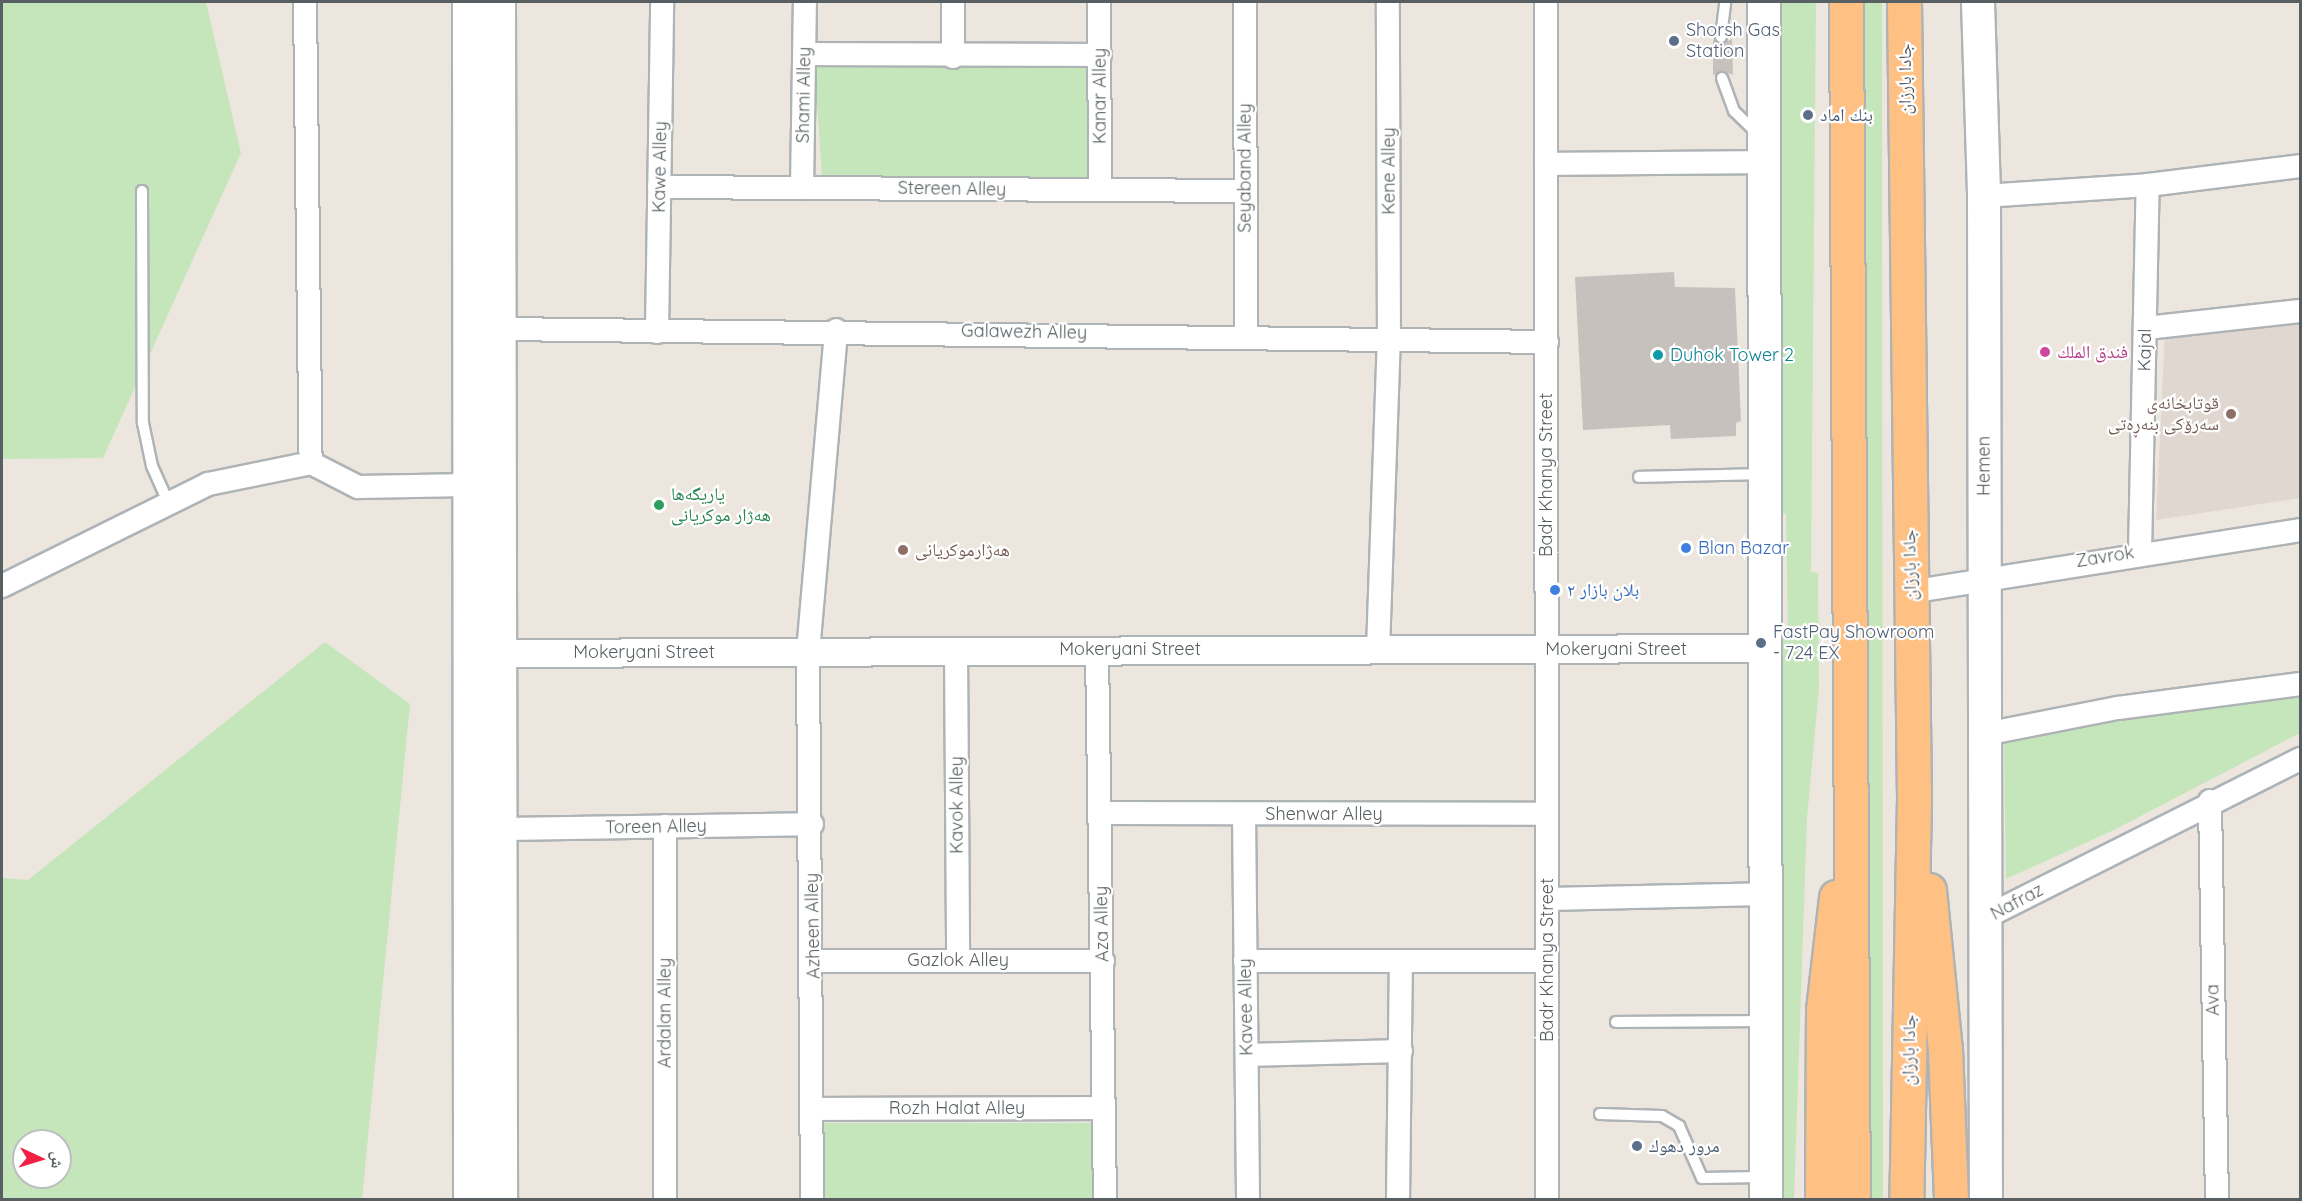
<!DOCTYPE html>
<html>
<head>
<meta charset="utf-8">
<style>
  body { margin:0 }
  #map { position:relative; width:2302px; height:1201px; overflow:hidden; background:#ede6df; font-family:Quicksand,"Noto Naskh Arabic",sans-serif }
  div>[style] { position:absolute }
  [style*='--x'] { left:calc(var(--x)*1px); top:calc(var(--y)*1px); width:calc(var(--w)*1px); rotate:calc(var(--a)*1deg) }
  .education>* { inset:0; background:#dfd7d0 }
  .green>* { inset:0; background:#c5e6ba }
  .building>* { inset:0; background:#c7c1bd }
  .roads { filter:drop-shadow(2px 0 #aeb3b6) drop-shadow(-2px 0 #aeb3b6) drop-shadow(0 2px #aeb3b6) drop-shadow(0 -2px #aeb3b6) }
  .service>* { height:10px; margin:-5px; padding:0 5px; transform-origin:5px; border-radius:5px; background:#fff }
  .minor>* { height:22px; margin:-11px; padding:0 11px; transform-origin:11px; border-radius:11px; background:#fff }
  .tertiary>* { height:27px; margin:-13.5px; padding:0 13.5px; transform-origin:13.5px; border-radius:13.5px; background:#fff }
  .secondary>* { height:32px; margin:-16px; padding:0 16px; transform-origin:16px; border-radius:16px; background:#fff }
  .motorway>* { height:33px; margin:-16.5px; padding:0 16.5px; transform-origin:16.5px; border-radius:16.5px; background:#ffc084 }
  .dots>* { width:16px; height:16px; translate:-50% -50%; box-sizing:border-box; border:3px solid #fff; border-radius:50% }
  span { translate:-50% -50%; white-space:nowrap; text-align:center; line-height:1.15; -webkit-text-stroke:4.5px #fff; paint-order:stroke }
  .service-label { font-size:18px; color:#4e5e75 }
  .left { translate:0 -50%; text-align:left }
  .street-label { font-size:18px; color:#585f62 }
  .hotel-label { font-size:18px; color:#b23c85 }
  .culture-label { font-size:18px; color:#0d838f }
  .education-label { font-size:18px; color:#785e54 }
  .right { translate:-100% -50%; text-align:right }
  .leisure-label { font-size:18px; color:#27864d }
  .shop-label { font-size:18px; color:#366cbe }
  .frame { position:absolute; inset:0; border:3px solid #585f62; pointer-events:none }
  .north { position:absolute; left:12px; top:1129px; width:60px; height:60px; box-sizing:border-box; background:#fff; border:2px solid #bcbfc0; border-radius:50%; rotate:94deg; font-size:16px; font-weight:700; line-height:24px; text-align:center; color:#585f62 }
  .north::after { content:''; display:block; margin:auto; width:21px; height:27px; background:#f12146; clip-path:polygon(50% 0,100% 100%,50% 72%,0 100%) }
</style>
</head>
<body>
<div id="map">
  <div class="education">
    <div style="clip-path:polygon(2300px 316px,2300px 498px,2156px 520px,2165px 331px)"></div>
  </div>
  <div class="green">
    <div style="clip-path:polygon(2px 2px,206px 2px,241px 153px,103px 458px,2px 459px)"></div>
    <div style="clip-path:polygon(1770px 2px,1816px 2px,1811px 572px,1818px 573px,1819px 688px,1807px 818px,1794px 1200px,1776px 1199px,1772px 639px,1788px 639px,1786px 514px,1770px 512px)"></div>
    <div style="clip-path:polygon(1862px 2px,1882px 2px,1883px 1200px,1865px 1199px)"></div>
    <div style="clip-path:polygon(814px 59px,1095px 60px,1095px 181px,822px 177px)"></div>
    <div style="clip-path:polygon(evenodd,325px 642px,410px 704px,362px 1199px,2px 1199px,2px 878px,28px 880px,325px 642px,24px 1141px,60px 1141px,60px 1177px,24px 1177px,24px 1141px)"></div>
    <div style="clip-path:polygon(2300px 691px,2300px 733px,2114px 830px,2006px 879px,2004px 740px,2122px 713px)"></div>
    <div style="clip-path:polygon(819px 1123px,1091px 1123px,1093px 1199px,818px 1200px)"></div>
  </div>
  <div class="building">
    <div style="clip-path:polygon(1732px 39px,1733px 75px,1723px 71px,1713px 75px,1713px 40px,1721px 44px)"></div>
    <div style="clip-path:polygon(1674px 272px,1675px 287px,1735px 288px,1741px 421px,1736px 423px,1736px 436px,1671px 439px,1670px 425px,1583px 430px,1575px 277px)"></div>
  </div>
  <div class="roads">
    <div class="service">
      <div style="--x:1721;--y:37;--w:35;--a:-83"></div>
      <div style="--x:1722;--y:78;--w:35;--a:70"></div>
      <div style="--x:1734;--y:111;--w:36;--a:44"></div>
      <div style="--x:142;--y:191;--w:232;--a:89.8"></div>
      <div style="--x:143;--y:423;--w:44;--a:78.2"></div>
      <div style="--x:152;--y:466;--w:39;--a:66"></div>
      <div style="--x:1639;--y:477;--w:122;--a:-1.4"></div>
      <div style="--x:1616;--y:1022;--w:148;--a:-0.4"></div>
      <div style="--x:1600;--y:1114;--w:62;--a:1.8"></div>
      <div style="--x:1662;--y:1116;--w:20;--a:30"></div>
      <div style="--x:1679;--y:1126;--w:57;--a:66.1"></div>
      <div style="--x:1702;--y:1178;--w:61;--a:-0.9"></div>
    </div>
    <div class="minor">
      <div style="--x:305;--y:2;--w:461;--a:89.3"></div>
      <div style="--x:311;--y:463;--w:53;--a:27.1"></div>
      <div style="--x:358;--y:487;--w:111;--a:-1"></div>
      <div style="--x:953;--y:2;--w:55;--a:90"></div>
      <div style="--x:1099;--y:2;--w:188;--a:89.7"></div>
      <div style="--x:1245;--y:2;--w:333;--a:89.8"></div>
      <div style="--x:1546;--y:2;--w:1198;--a:89.95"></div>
      <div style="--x:805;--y:54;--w:295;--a:0.2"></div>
      <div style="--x:1546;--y:164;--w:217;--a:-0.5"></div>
      <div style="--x:659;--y:187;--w:585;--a:0.39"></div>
      <div style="--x:802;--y:188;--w:186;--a:-89.1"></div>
      <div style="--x:1984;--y:196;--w:164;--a:-3.8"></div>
      <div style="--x:2148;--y:185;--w:153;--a:-7.1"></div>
      <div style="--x:2146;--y:328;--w:155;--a:-6.3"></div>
      <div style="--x:501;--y:329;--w:1046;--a:0.71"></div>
      <div style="--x:657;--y:332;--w:330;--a:-89.1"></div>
      <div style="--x:2140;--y:552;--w:367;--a:-88.8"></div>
      <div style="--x:2;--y:586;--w:230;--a:-26.3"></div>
      <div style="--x:208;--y:484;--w:105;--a:-11.5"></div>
      <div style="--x:1910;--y:592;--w:395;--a:-9"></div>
      <div style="--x:1097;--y:649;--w:551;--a:89.17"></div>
      <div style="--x:1378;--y:650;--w:309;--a:-88"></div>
      <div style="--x:1389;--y:341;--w:339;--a:-90.2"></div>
      <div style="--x:956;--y:651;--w:308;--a:89.6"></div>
      <div style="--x:1985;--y:734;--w:136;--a:-11.1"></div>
      <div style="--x:2118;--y:708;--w:184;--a:-7.5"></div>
      <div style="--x:2210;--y:801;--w:399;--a:89"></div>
      <div style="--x:1101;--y:813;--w:445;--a:0.1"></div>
      <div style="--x:1244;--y:814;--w:386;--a:89.4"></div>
      <div style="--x:501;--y:829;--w:311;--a:-0.9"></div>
      <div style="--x:1548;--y:899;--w:215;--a:-1.3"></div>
      <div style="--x:1984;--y:918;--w:354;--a:-26.7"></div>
      <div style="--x:814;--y:961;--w:289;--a:0"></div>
      <div style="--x:1245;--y:961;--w:302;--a:0"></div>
      <div style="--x:1247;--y:1055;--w:154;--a:-1.5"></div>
      <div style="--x:813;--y:1109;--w:289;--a:-0.2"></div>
      <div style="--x:665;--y:1200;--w:374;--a:-90"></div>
      <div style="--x:812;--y:1200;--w:548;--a:-90.42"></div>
      <div style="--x:808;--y:652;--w:323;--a:-85"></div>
      <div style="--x:1398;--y:1200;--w:239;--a:-89.3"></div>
    </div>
    <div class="tertiary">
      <div style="--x:498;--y:653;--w:1265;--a:-0.23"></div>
    </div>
    <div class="secondary">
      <div style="--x:469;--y:2;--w:1198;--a:89.95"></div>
      <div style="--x:499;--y:2;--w:1198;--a:89.9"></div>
      <div style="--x:1764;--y:2;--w:1198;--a:89.9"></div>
      <div style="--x:1978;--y:2;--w:194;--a:88.2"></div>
      <div style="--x:1984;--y:196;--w:1004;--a:89.89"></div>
    </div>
    <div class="motorway">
      <div style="--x:1846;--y:2;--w:1198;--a:89.67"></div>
      <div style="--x:1904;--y:2;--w:797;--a:89.28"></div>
      <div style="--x:1914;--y:799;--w:401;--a:91.1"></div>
      <div style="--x:1929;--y:890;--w:160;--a:84.3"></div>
      <div style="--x:1945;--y:1049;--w:151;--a:87.7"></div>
      <div style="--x:1822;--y:1200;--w:190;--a:-89.7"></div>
      <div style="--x:1823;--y:1010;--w:114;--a:-83.4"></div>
    </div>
  </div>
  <div class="dots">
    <div style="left:1674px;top:41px;background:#5c6f8a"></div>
    <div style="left:1808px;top:115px;background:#5c6f8a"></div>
    <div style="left:2045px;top:352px;background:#d1479c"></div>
    <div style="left:1658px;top:355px;background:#0f9aa8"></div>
    <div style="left:2231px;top:414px;background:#8d6e63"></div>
    <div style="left:659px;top:505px;background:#2e9e5b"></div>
    <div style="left:1686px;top:548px;background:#3f7fe0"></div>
    <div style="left:903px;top:550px;background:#8d6e63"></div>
    <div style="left:1555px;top:590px;background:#3f7fe0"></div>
    <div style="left:1761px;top:643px;background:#5c6f8a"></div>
    <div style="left:1637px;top:1146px;background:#5c6f8a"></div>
  </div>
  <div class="service-label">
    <span class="left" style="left:1686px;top:41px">Shorsh Gas<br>Station</span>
    <span class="left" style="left:1820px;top:115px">بنك اماد</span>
    <span class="left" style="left:1773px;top:643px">FastPay Showroom<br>- 724 EX</span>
    <span class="left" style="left:1649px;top:1146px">مرور دهوك</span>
  </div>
  <div class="street-label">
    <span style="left:1905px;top:79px;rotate:-90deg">جادا بارزان</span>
    <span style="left:804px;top:95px;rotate:-89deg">Shami Alley</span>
    <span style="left:1100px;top:96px;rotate:-90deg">Kanar Alley</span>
    <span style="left:660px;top:167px;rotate:-89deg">Kawe Alley</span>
    <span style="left:1245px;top:168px;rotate:-90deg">Seyaband Alley</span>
    <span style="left:1389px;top:171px;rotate:-90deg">Kene Alley</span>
    <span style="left:952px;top:189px;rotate:1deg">Stereen Alley</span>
    <span style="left:1024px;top:332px;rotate:1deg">Galawezh Alley</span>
    <span style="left:2145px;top:350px;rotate:-89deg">Kajal</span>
    <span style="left:1984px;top:466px;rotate:-90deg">Hemen</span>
    <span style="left:1546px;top:475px;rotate:-90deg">Badr Khanya Street</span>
    <span style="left:2105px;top:557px;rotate:-9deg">Zavrok</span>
    <span style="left:1910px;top:565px;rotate:-91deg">جادا بارزان</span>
    <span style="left:1130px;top:649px">Mokeryani Street</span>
    <span style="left:1616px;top:649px">Mokeryani Street</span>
    <span style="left:644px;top:652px">Mokeryani Street</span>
    <span style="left:957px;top:805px;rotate:-90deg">Kavok Alley</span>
    <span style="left:1324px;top:814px">Shenwar Alley</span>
    <span style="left:656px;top:827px;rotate:-1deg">Toreen Alley</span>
    <span style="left:2017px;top:902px;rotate:-28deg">Nafraz</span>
    <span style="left:1102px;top:924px;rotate:-91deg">Aza Alley</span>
    <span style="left:813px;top:926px;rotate:-91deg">Azheen Alley</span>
    <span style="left:958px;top:960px">Gazlok Alley</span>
    <span style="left:1547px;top:960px;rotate:-90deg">Badr Khanya Street</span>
    <span style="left:2213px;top:1000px;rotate:-91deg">Ava</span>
    <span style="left:1246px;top:1007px;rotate:-91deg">Kavee Alley</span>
    <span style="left:665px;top:1013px;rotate:-90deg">Ardalan Alley</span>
    <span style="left:1909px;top:1050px;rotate:-89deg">جادا بارزان</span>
    <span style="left:957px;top:1108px">Rozh Halat Alley</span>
  </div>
  <div class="hotel-label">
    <span class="left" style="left:2057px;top:352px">فندق الملك</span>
  </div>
  <div class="culture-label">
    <span class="left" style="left:1670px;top:355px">Duhok Tower 2</span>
  </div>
  <div class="education-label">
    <span class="right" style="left:2219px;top:414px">قوتابخانەی<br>سەرۆکی بنەڕەتی</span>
    <span class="left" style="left:915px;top:550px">ھەژارموکریانی</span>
  </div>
  <div class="leisure-label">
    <span class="left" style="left:671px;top:505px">یاریگەها<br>هەژار موکریانی</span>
  </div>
  <div class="shop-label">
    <span class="left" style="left:1698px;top:548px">Blan Bazar</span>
    <span class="left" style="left:1567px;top:590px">بلان بازار ٢</span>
  </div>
  <div class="frame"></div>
  <div class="north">ش</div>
</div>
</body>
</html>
